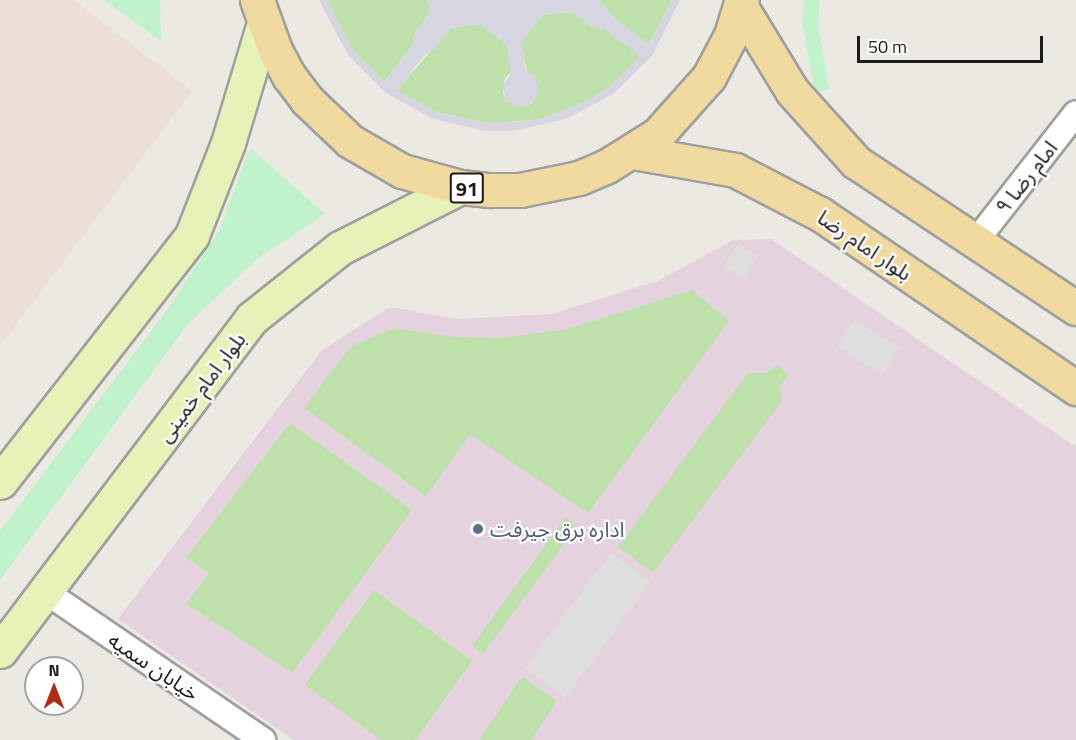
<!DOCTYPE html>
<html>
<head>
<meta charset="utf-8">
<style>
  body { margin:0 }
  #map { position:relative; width:1076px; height:740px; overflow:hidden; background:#ebe9e1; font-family:"Titillium Web","Noto Sans Arabic",sans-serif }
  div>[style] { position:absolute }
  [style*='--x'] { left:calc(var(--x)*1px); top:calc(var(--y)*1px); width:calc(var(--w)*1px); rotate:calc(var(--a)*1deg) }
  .industrial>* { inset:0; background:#e4d3de }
  .military>* { inset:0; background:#ecdfd5 }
  .grass>* { inset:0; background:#bee1ab }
  .park>* { inset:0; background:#c0f3cc }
  .parking>* { inset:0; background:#dfdfdf }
  .plaza>* { inset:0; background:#d7d5e1 }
  .roads { filter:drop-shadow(2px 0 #9f9f9f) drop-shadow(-2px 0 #9f9f9f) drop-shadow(0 2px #9f9f9f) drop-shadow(0 -2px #9f9f9f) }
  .street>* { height:24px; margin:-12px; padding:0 12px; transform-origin:12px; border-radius:12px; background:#fff }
  .secondary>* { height:33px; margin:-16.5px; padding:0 16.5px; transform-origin:16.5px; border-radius:16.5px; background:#e7f2b8 }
  .primary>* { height:33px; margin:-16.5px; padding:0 16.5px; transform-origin:16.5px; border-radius:16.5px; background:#f1daa0 }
  .dots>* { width:16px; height:16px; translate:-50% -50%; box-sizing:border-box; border:3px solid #fff; border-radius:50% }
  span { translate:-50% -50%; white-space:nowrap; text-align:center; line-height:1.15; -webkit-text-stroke:4.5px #fff; paint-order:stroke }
  .shield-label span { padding:2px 4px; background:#fff; border:2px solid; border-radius:4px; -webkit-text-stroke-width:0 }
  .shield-label { font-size:20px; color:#1b1b1b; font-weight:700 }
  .street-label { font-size:21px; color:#1b1b1b }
  .service-label { font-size:21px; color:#4e5e75 }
  .left { translate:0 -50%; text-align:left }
  .north { position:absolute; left:24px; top:656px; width:60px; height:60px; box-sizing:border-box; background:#fff; border:2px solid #a4a4a4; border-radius:50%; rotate:0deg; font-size:16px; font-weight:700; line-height:24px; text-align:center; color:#1b1b1b }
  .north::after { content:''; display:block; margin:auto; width:21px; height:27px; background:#b22a13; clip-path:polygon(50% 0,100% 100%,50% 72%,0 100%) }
  .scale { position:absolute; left:857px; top:36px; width:186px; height:27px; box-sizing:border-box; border:3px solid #1b1b1b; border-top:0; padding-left:8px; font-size:18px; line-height:21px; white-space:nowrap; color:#1b1b1b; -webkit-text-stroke:4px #fff; paint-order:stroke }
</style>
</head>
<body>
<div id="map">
  <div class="industrial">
    <div style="clip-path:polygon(771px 239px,1076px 447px,1076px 740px,294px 740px,118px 619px,322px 350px,390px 307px,457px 319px,551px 314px,658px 281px,733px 240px)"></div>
  </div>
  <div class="military">
    <div style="clip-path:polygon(0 0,74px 0,192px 91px,0 346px)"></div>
  </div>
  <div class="grass">
    <div style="clip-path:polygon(327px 0,428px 0,430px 13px,415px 33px,412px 46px,384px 82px,353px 51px)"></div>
    <div style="clip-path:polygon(599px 0,672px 0,649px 45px,613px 17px)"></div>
    <div style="clip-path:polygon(571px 11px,592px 27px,604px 29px,641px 56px,609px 87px,587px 101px,538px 120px,487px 123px,436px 112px,396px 91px,451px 28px,480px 24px,507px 44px,511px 73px,505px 78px,503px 93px,506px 100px,519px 107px,527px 106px,533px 102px,521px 42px,542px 15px)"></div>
    <div style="clip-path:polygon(692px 290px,729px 321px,588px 513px,470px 434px,426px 496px,304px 408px,351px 346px,394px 328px,454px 337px,500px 338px,568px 329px)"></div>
    <div style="clip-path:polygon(777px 365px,789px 374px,780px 386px,782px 401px,653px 573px,618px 547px,748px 373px,766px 373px)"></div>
    <div style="clip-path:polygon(290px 423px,412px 510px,292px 673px,186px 604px,209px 573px,186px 558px)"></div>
    <div style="clip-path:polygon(566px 517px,577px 526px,483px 654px,472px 646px)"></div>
    <div style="clip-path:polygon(374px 590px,472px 661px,415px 740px,381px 740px,305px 685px)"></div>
    <div style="clip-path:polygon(522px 677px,557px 701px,531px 740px,479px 740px)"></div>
  </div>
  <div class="park">
    <div style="clip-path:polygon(104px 0,160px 0,161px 41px)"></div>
    <div style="clip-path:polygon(804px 0,820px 0,818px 24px,829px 89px,815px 92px,802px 21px)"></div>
    <div style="clip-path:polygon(250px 148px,325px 214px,258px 258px,187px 325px,0 580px,0 531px,167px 310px,219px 231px)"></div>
  </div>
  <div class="parking">
    <div style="clip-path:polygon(739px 243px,758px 256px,743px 279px,724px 266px)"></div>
    <div style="clip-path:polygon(855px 320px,900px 348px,882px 375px,837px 346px)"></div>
    <div style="clip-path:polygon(611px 553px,651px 582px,565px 698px,525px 668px)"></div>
  </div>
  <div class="plaza">
    <div style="clip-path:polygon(evenodd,319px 0,327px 0,353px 51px,384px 82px,412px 46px,415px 33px,430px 13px,428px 0,599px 0,613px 17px,649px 45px,672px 0,680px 0,652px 56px,613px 94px,566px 119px,513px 131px,486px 131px,433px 119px,386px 93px,348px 55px,319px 0,571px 12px,592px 27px,604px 29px,640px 56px,609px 87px,587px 101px,538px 120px,487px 123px,436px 112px,397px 91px,424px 55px,435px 49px,451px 28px,480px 24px,507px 45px,511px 73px,503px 86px,506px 100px,519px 107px,527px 106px,538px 96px,539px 88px,533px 75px,526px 71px,522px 42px,542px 15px,571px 12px)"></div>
  </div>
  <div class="roads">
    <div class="street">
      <div style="--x:976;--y:241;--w:162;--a:-52"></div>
      <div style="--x:46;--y:592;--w:263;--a:34.3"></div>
    </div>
    <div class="secondary">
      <div style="--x:0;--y:482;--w:313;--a:-52.1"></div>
      <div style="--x:192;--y:235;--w:99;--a:-68.6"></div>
      <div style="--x:228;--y:143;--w:125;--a:-73.3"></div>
      <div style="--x:0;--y:651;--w:418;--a:-52.9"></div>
      <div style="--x:252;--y:318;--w:112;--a:-38.5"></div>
      <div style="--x:340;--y:248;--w:135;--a:-26.9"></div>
    </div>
    <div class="primary">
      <div style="--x:257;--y:0;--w:53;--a:70.2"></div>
      <div style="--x:275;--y:50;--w:30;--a:62"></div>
      <div style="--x:289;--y:76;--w:30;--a:53"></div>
      <div style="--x:307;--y:100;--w:59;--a:43.6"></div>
      <div style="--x:350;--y:141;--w:60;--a:30"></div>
      <div style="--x:402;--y:171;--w:60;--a:15.4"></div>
      <div style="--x:460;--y:187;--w:30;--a:6"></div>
      <div style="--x:490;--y:190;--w:30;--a:0"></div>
      <div style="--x:520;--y:190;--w:60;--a:-11.5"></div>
      <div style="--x:579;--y:178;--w:30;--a:-23"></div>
      <div style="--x:607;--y:166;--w:60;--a:-32.1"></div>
      <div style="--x:658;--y:134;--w:76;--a:-48.2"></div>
      <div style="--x:709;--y:77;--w:47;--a:-62.4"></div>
      <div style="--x:731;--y:35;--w:37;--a:-73"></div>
      <div style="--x:741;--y:7;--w:98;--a:58.7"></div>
      <div style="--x:792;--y:91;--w:96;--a:48"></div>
      <div style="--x:856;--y:162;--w:264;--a:33.6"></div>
      <div style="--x:633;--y:152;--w:104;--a:10"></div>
      <div style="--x:735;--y:170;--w:96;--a:27.4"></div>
      <div style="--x:820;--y:214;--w:310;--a:34.2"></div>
    </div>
  </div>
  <div class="dots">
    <div style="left:478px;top:529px;background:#5c6f8a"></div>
  </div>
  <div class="shield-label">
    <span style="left:467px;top:188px">91</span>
  </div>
  <div class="street-label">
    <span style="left:1026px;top:177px;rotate:-52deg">امام رضا ۹</span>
    <span style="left:865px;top:245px;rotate:34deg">بلوار امام رضا</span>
    <span style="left:201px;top:387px;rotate:-53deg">بلوار امام خمینی</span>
    <span style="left:154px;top:666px;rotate:34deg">خیابان سمیه</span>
  </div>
  <div class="service-label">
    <span class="left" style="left:490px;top:529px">اداره برق جیرفت</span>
  </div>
  <div class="north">N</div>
  <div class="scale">50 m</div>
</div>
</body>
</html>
